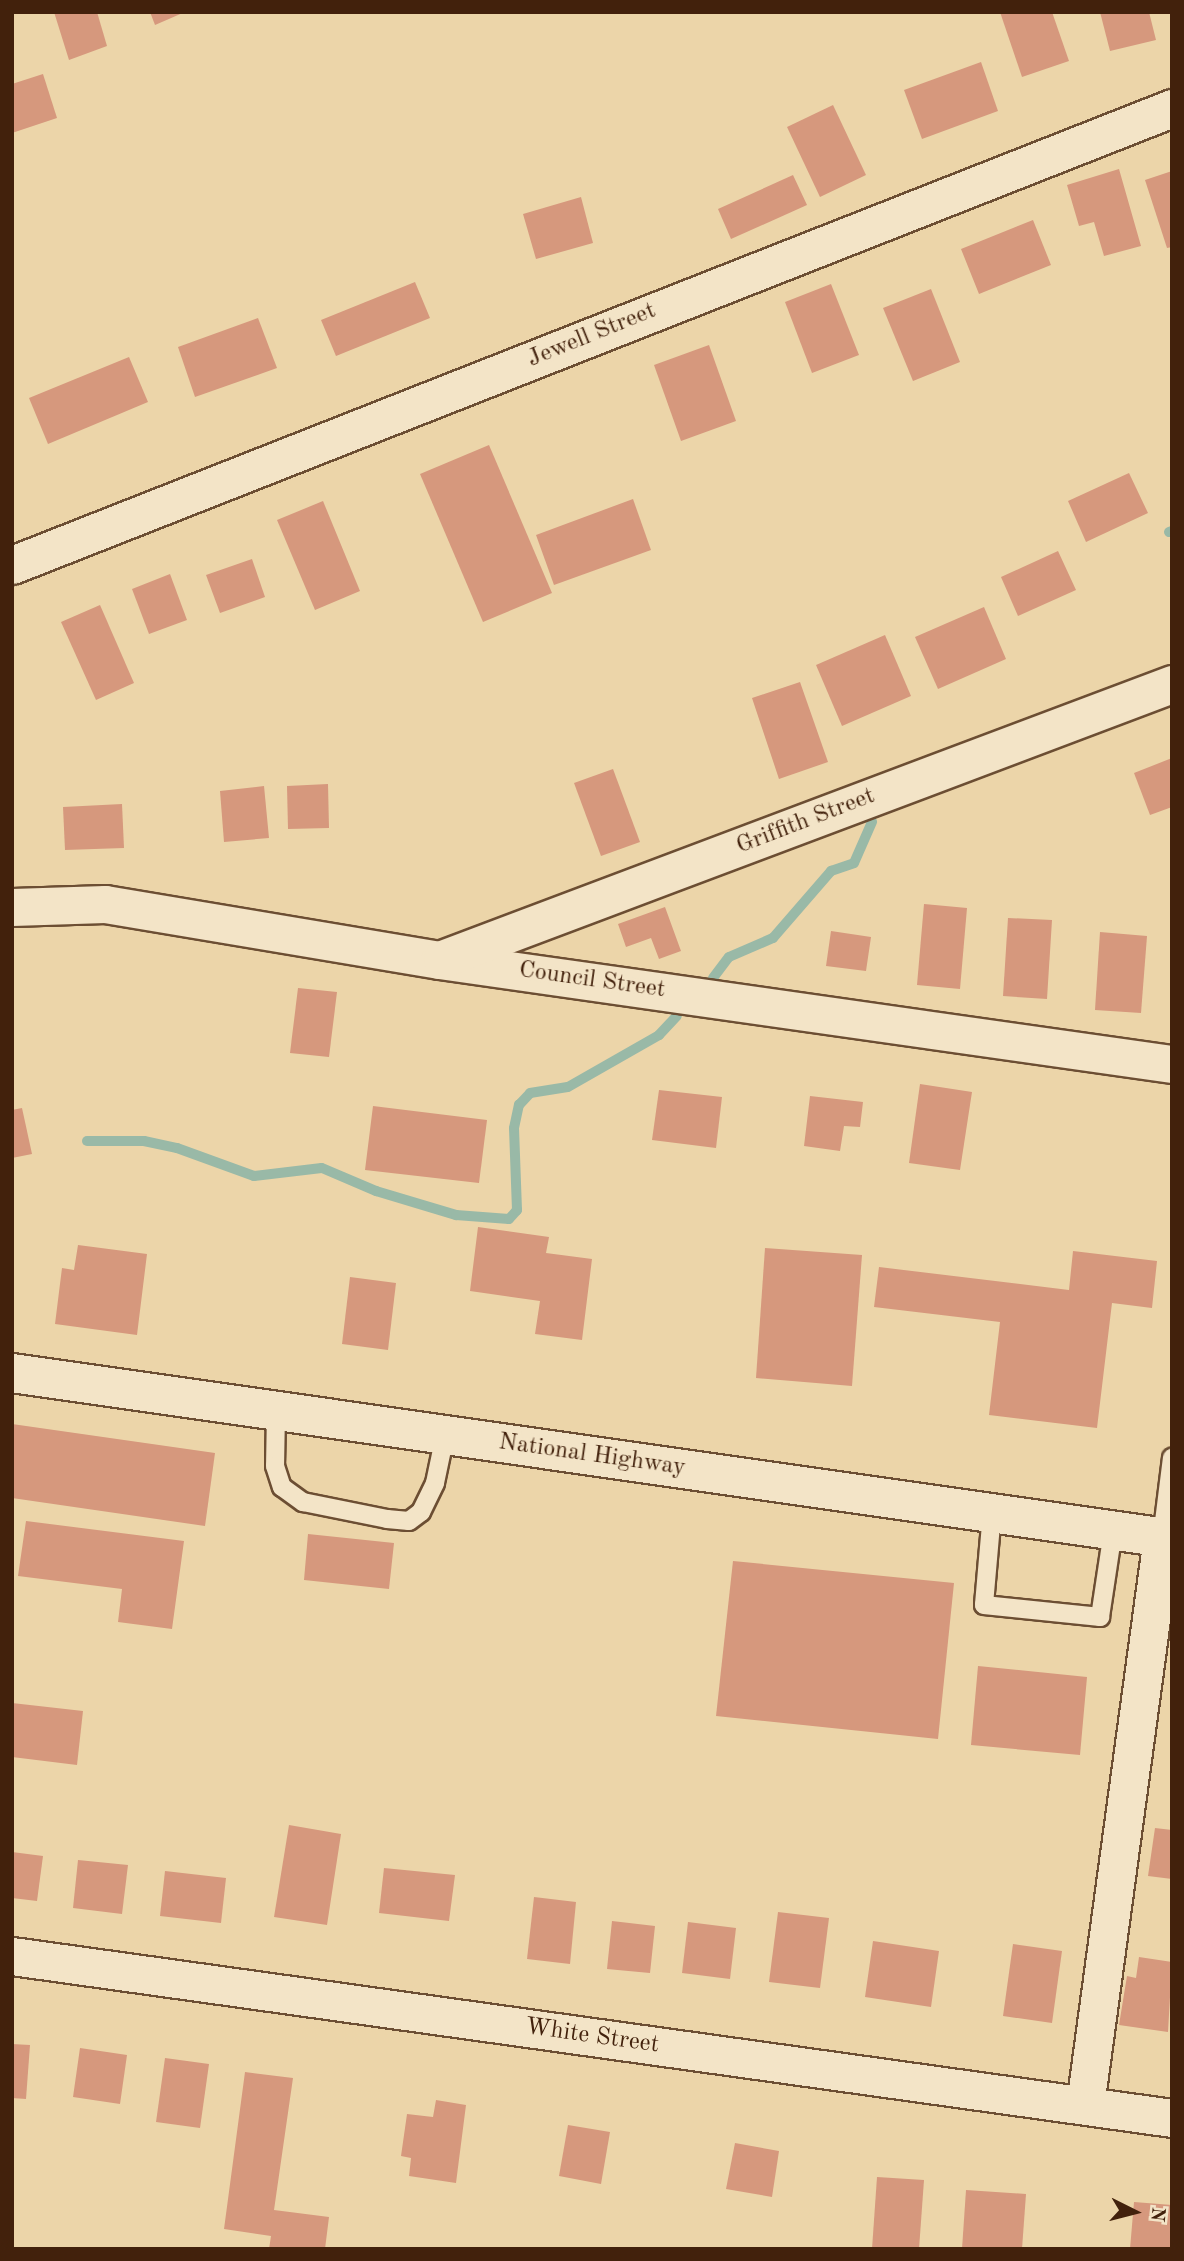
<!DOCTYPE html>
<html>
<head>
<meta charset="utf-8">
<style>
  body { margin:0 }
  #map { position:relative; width:1184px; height:2261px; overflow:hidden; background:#ecd5a9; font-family:"Old Standard TT",serif }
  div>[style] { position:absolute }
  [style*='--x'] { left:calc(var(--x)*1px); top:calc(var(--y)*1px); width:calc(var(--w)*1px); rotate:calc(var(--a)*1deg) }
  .stream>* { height:10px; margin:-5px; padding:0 5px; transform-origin:5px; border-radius:5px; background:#99b9a7 }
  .building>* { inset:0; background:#d6987d }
  .roads { filter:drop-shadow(2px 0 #6c4e33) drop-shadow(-2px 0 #6c4e33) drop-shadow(0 2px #6c4e33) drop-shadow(0 -2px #6c4e33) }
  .lane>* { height:18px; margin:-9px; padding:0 9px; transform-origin:9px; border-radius:9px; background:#f3e4c7 }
  .street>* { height:37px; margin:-18.5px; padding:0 18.5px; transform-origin:18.5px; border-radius:18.5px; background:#f3e4c7 }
  .secondary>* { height:38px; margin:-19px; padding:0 19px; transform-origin:19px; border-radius:19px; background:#f3e4c7 }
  span { translate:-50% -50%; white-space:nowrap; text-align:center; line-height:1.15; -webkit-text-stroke:6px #f3e4c7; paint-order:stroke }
  .street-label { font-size:24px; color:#42210c }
  .frame { position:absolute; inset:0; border:14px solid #42210c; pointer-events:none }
  .north { position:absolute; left:1100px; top:2177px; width:70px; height:70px; -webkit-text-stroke:5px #f3e4c7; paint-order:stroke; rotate:96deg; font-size:19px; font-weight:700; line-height:28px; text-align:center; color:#42210c }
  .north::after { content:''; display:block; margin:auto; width:24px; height:32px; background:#42210c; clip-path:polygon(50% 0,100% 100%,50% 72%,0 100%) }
</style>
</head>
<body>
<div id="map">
  <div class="stream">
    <div style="--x:1169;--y:532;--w:3;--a:-18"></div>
    <div style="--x:713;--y:978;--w:26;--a:-53"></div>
    <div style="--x:729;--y:957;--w:48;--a:-23.4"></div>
    <div style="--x:773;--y:938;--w:89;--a:-49.1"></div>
    <div style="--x:831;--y:871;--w:24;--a:-19"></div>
    <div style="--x:854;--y:863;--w:45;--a:-66.3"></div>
    <div style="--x:87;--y:1141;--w:57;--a:0"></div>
    <div style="--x:144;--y:1141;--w:34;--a:12"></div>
    <div style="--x:177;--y:1148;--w:82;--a:20"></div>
    <div style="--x:254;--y:1176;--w:68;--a:-6.7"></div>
    <div style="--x:322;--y:1168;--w:59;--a:23.1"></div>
    <div style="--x:376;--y:1191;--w:84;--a:16.7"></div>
    <div style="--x:456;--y:1215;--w:53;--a:4.3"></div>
    <div style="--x:509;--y:1219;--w:12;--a:-48"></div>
    <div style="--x:517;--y:1210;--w:82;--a:-92.1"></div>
    <div style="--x:514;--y:1128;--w:24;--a:-78"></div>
    <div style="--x:519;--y:1105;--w:16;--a:-47"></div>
    <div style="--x:530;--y:1093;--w:38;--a:-9"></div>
    <div style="--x:568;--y:1087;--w:105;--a:-29.7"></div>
    <div style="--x:659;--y:1035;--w:26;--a:-47"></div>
  </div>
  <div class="building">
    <div style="clip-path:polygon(54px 12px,97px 12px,107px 46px,69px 60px)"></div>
    <div style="clip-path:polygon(150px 12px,185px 12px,155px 25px)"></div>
    <div style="clip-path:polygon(1000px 12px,1052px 12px,1069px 61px,1022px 77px)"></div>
    <div style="clip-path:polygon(1100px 12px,1149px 12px,1156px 40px,1110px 51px)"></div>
    <div style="clip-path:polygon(981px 62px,998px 111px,922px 139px,904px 90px)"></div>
    <div style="clip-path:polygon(43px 74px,57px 118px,12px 133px,12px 84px)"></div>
    <div style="clip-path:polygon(833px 105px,866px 175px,820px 197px,787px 127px)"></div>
    <div style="clip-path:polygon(1119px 169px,1141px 246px,1104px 256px,1094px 222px,1079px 226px,1067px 185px)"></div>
    <div style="clip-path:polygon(1172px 171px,1172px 247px,1167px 248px,1145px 180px)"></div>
    <div style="clip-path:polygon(793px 175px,807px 205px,731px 239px,718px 209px)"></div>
    <div style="clip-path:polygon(581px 197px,593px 243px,536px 259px,523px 214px)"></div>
    <div style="clip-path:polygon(1033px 220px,1051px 265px,979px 294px,961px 249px)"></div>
    <div style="clip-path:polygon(415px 282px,430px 318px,336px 356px,321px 320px)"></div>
    <div style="clip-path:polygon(831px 284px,859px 355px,812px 373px,785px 302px)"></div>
    <div style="clip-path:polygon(931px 289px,960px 362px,913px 381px,883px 308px)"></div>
    <div style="clip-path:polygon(258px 318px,277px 368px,195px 397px,178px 347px)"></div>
    <div style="clip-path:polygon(709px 345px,736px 421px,681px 441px,654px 365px)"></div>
    <div style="clip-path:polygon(129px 357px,148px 402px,48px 444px,29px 398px)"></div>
    <div style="clip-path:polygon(489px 445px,552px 593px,483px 622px,420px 474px)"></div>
    <div style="clip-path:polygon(1129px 473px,1148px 513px,1086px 542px,1068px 501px)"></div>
    <div style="clip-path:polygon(633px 499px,651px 550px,554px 585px,536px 535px)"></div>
    <div style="clip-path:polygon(323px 501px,360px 591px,315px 610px,277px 520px)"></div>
    <div style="clip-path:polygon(1058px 551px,1076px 590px,1018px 616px,1001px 577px)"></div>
    <div style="clip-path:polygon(252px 559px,265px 597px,220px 613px,206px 575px)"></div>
    <div style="clip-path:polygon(170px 574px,187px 620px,149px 634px,132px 589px)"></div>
    <div style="clip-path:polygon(100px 605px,134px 683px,96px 700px,61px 622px)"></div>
    <div style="clip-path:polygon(984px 607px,1006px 659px,938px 689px,915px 637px)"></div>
    <div style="clip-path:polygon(885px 635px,911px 696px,842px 726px,816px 665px)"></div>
    <div style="clip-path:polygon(800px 682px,828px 762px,779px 779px,752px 698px)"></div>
    <div style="clip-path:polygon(1172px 758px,1172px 807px,1150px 815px,1134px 773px)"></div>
    <div style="clip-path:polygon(613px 769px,640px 842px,601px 856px,574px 783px)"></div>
    <div style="clip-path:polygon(328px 784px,329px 828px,288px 829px,287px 786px)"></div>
    <div style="clip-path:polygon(264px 786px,269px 838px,224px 842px,220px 791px)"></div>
    <div style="clip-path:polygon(122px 804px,124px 848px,65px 850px,63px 807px)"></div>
    <div style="clip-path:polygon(924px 904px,967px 908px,960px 989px,917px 985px)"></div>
    <div style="clip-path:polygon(665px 907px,681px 951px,659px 959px,651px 938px,626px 947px,618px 924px)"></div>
    <div style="clip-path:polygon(1008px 918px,1052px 920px,1047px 999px,1003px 996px)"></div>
    <div style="clip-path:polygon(831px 931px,871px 937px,866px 971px,826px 966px)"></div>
    <div style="clip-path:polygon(1100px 932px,1147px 936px,1141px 1013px,1095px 1010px)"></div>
    <div style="clip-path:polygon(298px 988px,337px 992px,329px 1057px,290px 1053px)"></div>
    <div style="clip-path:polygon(920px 1084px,972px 1092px,960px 1170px,909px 1163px)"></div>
    <div style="clip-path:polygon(659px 1090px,722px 1097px,716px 1148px,652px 1140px)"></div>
    <div style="clip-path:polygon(810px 1096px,863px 1102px,860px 1127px,844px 1126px,840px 1151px,804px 1146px)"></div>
    <div style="clip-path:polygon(373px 1106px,487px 1120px,479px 1183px,365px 1170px)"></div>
    <div style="clip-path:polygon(22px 1108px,32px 1154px,12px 1158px,12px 1110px)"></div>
    <div style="clip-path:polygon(478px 1227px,549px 1237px,546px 1253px,592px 1259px,582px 1340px,535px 1334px,540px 1301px,470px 1291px)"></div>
    <div style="clip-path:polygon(78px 1245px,147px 1254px,137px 1335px,55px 1324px,62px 1268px,74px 1270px)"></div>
    <div style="clip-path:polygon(765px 1248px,862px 1255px,852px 1386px,756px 1378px)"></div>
    <div style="clip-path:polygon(1073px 1251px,1157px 1261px,1152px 1308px,1112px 1303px,1097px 1428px,989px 1415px,1000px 1322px,874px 1307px,879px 1267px,1069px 1290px)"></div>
    <div style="clip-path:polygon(350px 1277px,396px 1283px,388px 1350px,342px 1344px)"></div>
    <div style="clip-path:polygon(12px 1424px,215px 1453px,205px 1526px,12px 1498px)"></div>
    <div style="clip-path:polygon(26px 1521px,184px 1541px,172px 1629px,118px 1622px,122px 1589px,18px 1576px)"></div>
    <div style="clip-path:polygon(308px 1534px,394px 1543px,389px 1589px,304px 1580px)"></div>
    <div style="clip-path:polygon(733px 1561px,954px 1583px,938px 1739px,716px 1716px)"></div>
    <div style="clip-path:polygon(978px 1666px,1087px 1677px,1080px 1755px,971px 1745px)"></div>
    <div style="clip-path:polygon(12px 1703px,83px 1711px,77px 1765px,12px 1757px)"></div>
    <div style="clip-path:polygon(289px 1825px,341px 1834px,327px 1925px,274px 1917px)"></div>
    <div style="clip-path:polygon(1155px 1828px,1172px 1830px,1172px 1879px,1148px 1876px)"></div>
    <div style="clip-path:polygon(12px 1852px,43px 1856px,37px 1901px,12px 1898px)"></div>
    <div style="clip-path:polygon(78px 1860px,128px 1865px,122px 1914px,73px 1908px)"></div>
    <div style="clip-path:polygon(384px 1868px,455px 1875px,449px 1921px,379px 1913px)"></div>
    <div style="clip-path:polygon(165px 1871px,226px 1878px,221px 1923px,160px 1916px)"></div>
    <div style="clip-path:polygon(534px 1897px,576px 1902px,570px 1964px,527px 1959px)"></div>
    <div style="clip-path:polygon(778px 1912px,829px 1918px,820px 1988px,769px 1982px)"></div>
    <div style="clip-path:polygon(612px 1921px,655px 1926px,650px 1973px,607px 1969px)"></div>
    <div style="clip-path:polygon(688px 1922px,736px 1928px,730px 1979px,682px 1973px)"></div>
    <div style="clip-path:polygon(873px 1941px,939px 1951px,931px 2007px,865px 1997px)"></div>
    <div style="clip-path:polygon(1013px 1944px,1062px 1951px,1052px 2023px,1003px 2016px)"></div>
    <div style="clip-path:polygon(1139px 1957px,1172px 1962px,1168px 2032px,1119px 2025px,1127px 1976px,1136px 1978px)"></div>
    <div style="clip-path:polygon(12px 2044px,30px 2045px,26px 2099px,12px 2098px)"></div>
    <div style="clip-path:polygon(80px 2048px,127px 2055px,120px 2104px,73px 2097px)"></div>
    <div style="clip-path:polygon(165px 2058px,209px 2064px,200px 2128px,156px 2122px)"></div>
    <div style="clip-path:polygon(245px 2072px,293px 2078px,274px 2210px,329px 2217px,325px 2249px,269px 2249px,271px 2236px,224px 2229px)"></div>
    <div style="clip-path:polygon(436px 2100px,466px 2105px,456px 2183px,409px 2176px,411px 2158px,401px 2156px,407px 2114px,433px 2117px)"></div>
    <div style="clip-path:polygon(568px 2125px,610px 2132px,601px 2184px,559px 2176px)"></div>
    <div style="clip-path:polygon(735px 2143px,779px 2151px,772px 2197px,726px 2189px)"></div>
    <div style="clip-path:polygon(877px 2177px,924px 2180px,919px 2249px,872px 2249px)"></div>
    <div style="clip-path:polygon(966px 2190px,1026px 2194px,1022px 2249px,962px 2249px)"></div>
    <div style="clip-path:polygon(1134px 2202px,1172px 2205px,1172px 2249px,1130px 2249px)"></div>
  </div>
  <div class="roads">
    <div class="lane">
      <div style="--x:276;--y:1411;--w:55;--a:91"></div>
      <div style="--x:275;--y:1466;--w:22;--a:72"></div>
      <div style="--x:282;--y:1487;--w:26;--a:36"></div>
      <div style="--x:303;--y:1502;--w:86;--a:11.4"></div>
      <div style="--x:387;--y:1519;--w:22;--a:5"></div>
      <div style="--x:409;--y:1521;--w:15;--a:-37"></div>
      <div style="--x:421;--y:1512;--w:32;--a:-64"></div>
      <div style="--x:435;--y:1483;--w:49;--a:-78.2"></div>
      <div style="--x:992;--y:1513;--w:92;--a:95"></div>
      <div style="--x:984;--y:1605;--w:117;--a:5.9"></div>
      <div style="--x:1100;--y:1617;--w:87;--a:-81.4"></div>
      <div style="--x:1162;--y:1538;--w:81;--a:-82.9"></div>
    </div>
    <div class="street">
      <div style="--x:12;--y:565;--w:1247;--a:-21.5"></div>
      <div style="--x:12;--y:907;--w:93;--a:-1.8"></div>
      <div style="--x:105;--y:904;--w:339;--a:9.5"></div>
      <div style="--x:439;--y:960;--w:740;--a:8.08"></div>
      <div style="--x:442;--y:959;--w:780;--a:-20.64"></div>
      <div style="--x:12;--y:1956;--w:1171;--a:7.95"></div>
      <div style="--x:1085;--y:2105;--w:572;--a:-82.27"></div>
    </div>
    <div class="secondary">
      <div style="--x:12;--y:1373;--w:1172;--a:8.14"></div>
    </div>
  </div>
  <div class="street-label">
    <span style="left:592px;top:336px;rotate:-22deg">Jewell Street</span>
    <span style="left:806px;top:822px;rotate:-21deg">Griffith Street</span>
    <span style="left:592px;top:981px;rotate:8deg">Council Street</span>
    <span style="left:592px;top:1456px;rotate:8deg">National Highway</span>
    <span style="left:592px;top:2037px;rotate:8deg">White Street</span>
  </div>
  <div class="frame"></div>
  <div class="north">N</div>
</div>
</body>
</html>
